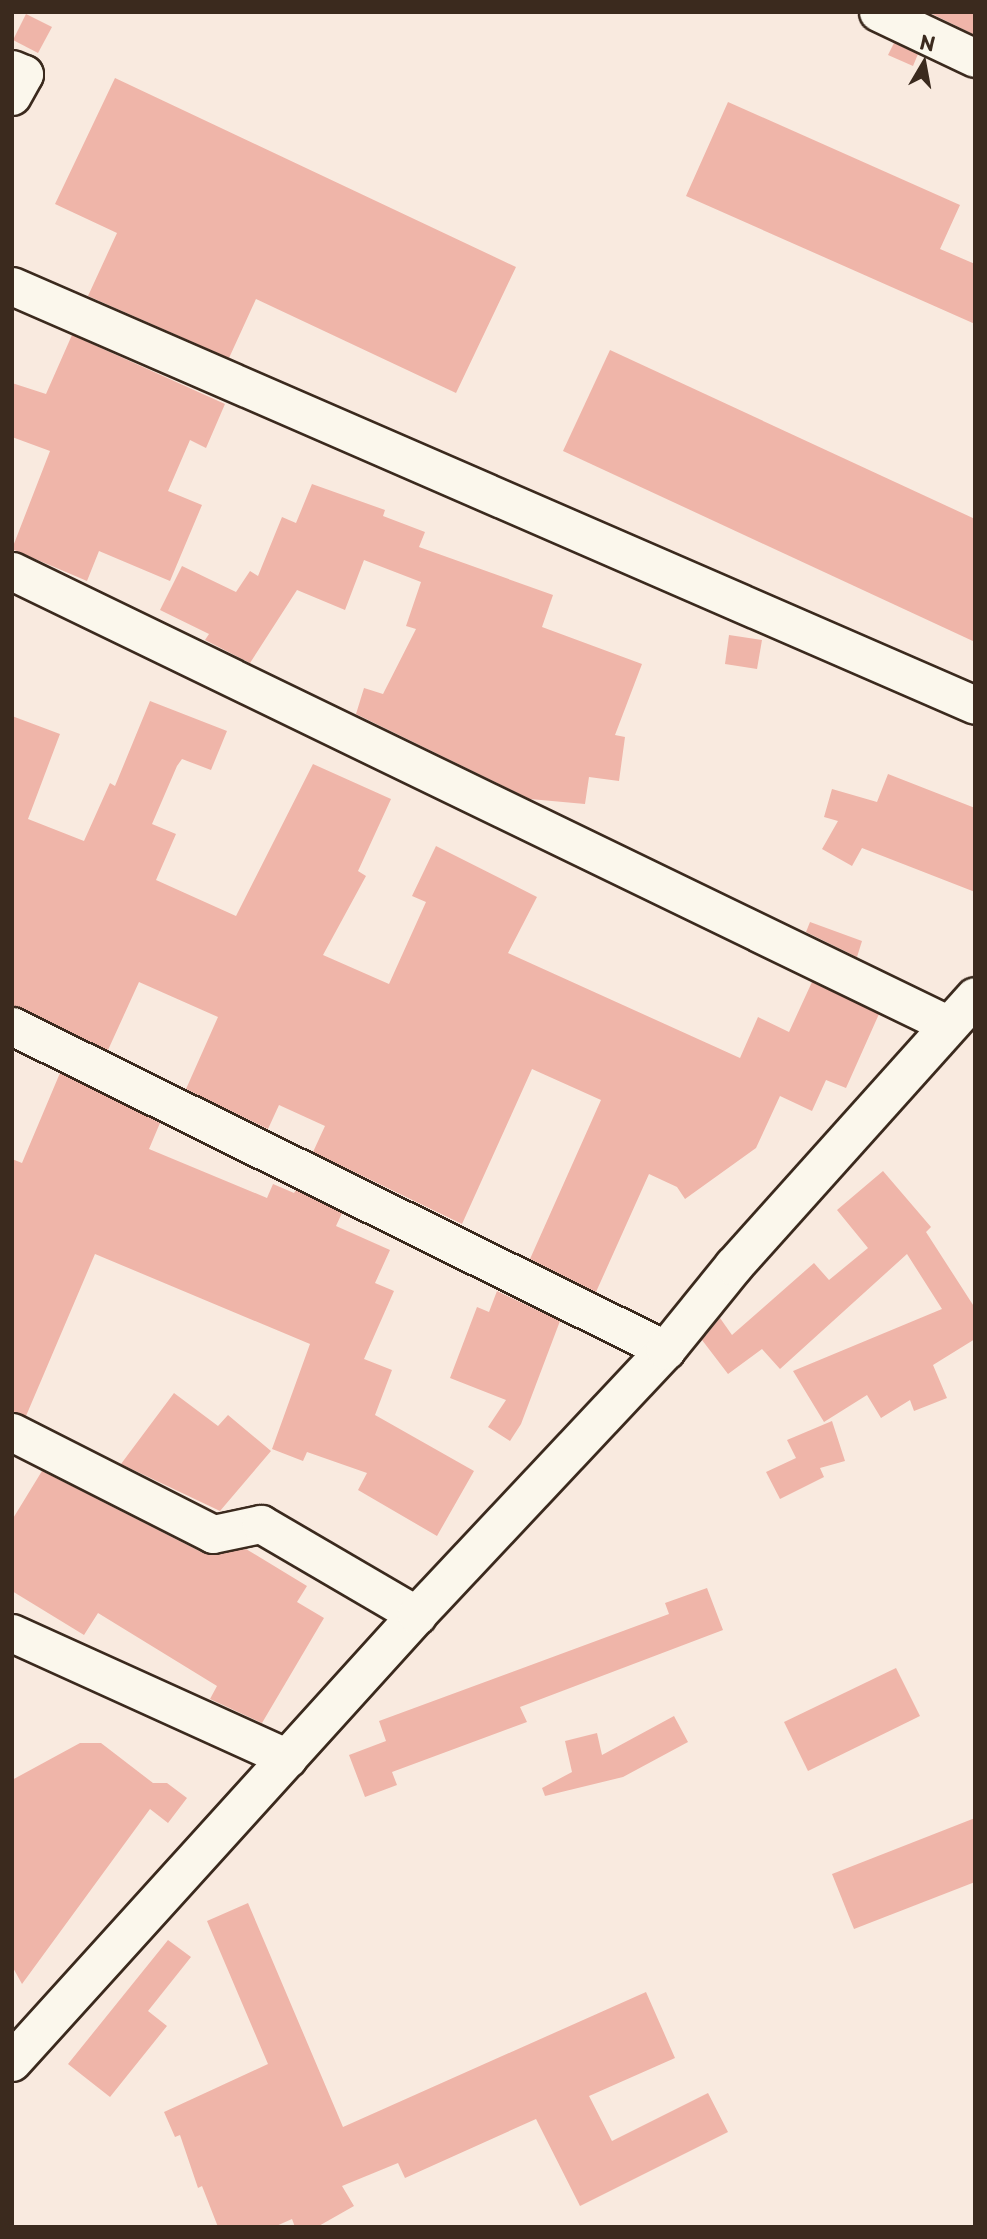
<!DOCTYPE html>
<html>
<head>
<meta charset="utf-8">
<style>
  body { margin:0 }
  #map { position:relative; width:987px; height:2239px; overflow:hidden; background:#f9eadf; font-family:"Playpen Sans",sans-serif }
  div>[style] { position:absolute }
  [style*='--x'] { left:calc(var(--x)*1px); top:calc(var(--y)*1px); width:calc(var(--w)*1px); rotate:calc(var(--a)*1deg) }
  .building>* { inset:0; background:#efb5a9 }
  .roads { filter:drop-shadow(2px 0 #3b2a1e) drop-shadow(-2px 0 #3b2a1e) drop-shadow(0 2px #3b2a1e) drop-shadow(0 -2px #3b2a1e) }
  .minor>* { height:37px; margin:-18.5px; padding:0 18.5px; transform-origin:18.5px; border-radius:18.5px; background:#fbf7ec }
  .secondary>* { height:38px; margin:-19px; padding:0 19px; transform-origin:19px; border-radius:19px; background:#fbf7ec }
  span { translate:-50% -50%; white-space:nowrap; text-align:center; line-height:1.15; -webkit-text-stroke:5px #fbf7ec; paint-order:stroke }
  .frame { position:absolute; inset:0; border:14px solid #3b2a1e; pointer-events:none }
  .north { position:absolute; left:889px; top:28px; width:70px; height:70px; -webkit-text-stroke:5px #fbf7ec; paint-order:stroke; rotate:10deg; font-size:19px; font-weight:700; line-height:28px; text-align:center; color:#3b2a1e }
  .north::after { content:''; display:block; margin:auto; width:24px; height:32px; background:#3b2a1e; clip-path:polygon(50% 0,100% 100%,50% 72%,0 100%) }
</style>
</head>
<body>
<div id="map">
  <div class="building">
    <div style="clip-path:polygon(928px 12px,975px 12px,975px 35px)"></div>
    <div style="clip-path:polygon(26px 14px,52px 27px,38px 53px,13px 40px)"></div>
    <div style="clip-path:polygon(894px 43px,918px 54px,913px 66px,888px 55px)"></div>
    <div style="clip-path:polygon(115px 78px,516px 267px,456px 393px,256px 299px,229px 358px,88px 296px,117px 233px,55px 204px)"></div>
    <div style="clip-path:polygon(728px 102px,960px 205px,940px 249px,975px 264px,975px 324px,686px 196px)"></div>
    <div style="clip-path:polygon(72px 335px,225px 404px,206px 448px,190px 440px,168px 491px,202px 505px,170px 581px,99px 551px,87px 581px,12px 549px,50px 451px,12px 437px,12px 383px,46px 394px)"></div>
    <div style="clip-path:polygon(610px 350px,975px 519px,975px 642px,563px 451px)"></div>
    <div style="clip-path:polygon(312px 484px,385px 510px,383px 516px,425px 532px,419px 547px,553px 595px,542px 627px,642px 664px,615px 735px,625px 737px,619px 781px,589px 777px,585px 804px,530px 799px,356px 714px,364px 688px,383px 694px,416px 629px,406px 626px,421px 582px,364px 560px,345px 610px,297px 590px,250px 663px,205px 640px,209px 634px,160px 610px,182px 566px,236px 592px,250px 571px,258px 576px,282px 517px,296px 523px)"></div>
    <div style="clip-path:polygon(729px 635px,762px 640px,757px 669px,725px 664px)"></div>
    <div style="clip-path:polygon(150px 701px,227px 731px,211px 770px,182px 759px,177px 766px,152px 824px,176px 834px,156px 880px,236px 916px,313px 764px,391px 799px,358px 871px,366px 876px,323px 955px,389px 984px,426px 902px,412px 896px,436px 846px,537px 897px,508px 953px,740px 1058px,758px 1017px,789px 1032px,812px 982px,879px 1014px,846px 1088px,826px 1080px,812px 1111px,780px 1096px,756px 1148px,685px 1199px,677px 1187px,649px 1174px,596px 1292px,530px 1259px,601px 1100px,532px 1069px,462px 1224px,313px 1152px,325px 1126px,279px 1105px,268px 1129px,186px 1089px,218px 1017px,139px 982px,108px 1050px,12px 1005px,12px 716px,60px 734px,28px 819px,84px 841px,110px 783px,115px 786px)"></div>
    <div style="clip-path:polygon(888px 774px,975px 808px,975px 892px,862px 848px,852px 866px,822px 849px,838px 821px,824px 817px,832px 789px,877px 802px)"></div>
    <div style="clip-path:polygon(810px 922px,862px 941px,857px 957px,806px 932px)"></div>
    <div style="clip-path:polygon(60px 1073px,160px 1123px,149px 1149px,267px 1198px,273px 1184px,294px 1193px,296px 1190px,342px 1213px,336px 1226px,390px 1250px,375px 1283px,394px 1291px,364px 1359px,392px 1370px,375px 1415px,474px 1471px,437px 1536px,358px 1490px,367px 1473px,307px 1452px,303px 1461px,272px 1449px,310px 1344px,95px 1254px,26px 1416px,12px 1411px,12px 1159px,22px 1163px)"></div>
    <div style="clip-path:polygon(883px 1171px,931px 1227px,926px 1232px,975px 1308px,975px 1339px,933px 1365px,947px 1398px,914px 1411px,910px 1400px,881px 1418px,867px 1395px,824px 1422px,793px 1371px,942px 1309px,907px 1254px,780px 1369px,762px 1349px,728px 1374px,702px 1340px,720px 1318px,732px 1335px,814px 1263px,829px 1280px,868px 1248px,837px 1210px)"></div>
    <div style="clip-path:polygon(497px 1291px,560px 1321px,521px 1424px,510px 1441px,488px 1427px,506px 1400px,450px 1378px,477px 1307px,489px 1312px)"></div>
    <div style="clip-path:polygon(174px 1393px,218px 1426px,228px 1415px,271px 1451px,220px 1511px,121px 1464px)"></div>
    <div style="clip-path:polygon(832px 1421px,845px 1461px,820px 1468px,824px 1477px,780px 1499px,766px 1472px,796px 1458px,787px 1440px)"></div>
    <div style="clip-path:polygon(42px 1471px,203px 1553px,246px 1549px,307px 1586px,297px 1602px,324px 1618px,262px 1723px,210px 1699px,217px 1686px,98px 1613px,84px 1635px,12px 1591px,12px 1520px)"></div>
    <div style="clip-path:polygon(707px 1588px,723px 1630px,520px 1707px,527px 1722px,392px 1772px,397px 1785px,365px 1797px,349px 1755px,386px 1741px,379px 1721px,669px 1614px,665px 1603px)"></div>
    <div style="clip-path:polygon(896px 1668px,920px 1716px,808px 1771px,784px 1722px)"></div>
    <div style="clip-path:polygon(674px 1716px,688px 1742px,623px 1777px,545px 1796px,542px 1788px,572px 1772px,565px 1741px,597px 1733px,602px 1755px)"></div>
    <div style="clip-path:polygon(80px 1743px,101px 1743px,153px 1783px,167px 1783px,187px 1798px,168px 1823px,150px 1809px,22px 1984px,12px 1966px,12px 1780px)"></div>
    <div style="clip-path:polygon(975px 1818px,975px 1882px,854px 1929px,832px 1874px)"></div>
    <div style="clip-path:polygon(248px 1903px,343px 2127px,646px 1992px,675px 2058px,589px 2096px,612px 2141px,708px 2093px,728px 2132px,580px 2206px,536px 2119px,405px 2178px,398px 2163px,342px 2186px,354px 2206px,317px 2227px,295px 2227px,292px 2219px,274px 2227px,218px 2227px,202px 2186px,198px 2188px,180px 2135px,175px 2137px,164px 2112px,268px 2064px,207px 1921px)"></div>
    <div style="clip-path:polygon(168px 1940px,191px 1957px,148px 2011px,167px 2026px,110px 2097px,68px 2064px)"></div>
  </div>
  <div class="roads">
    <div class="minor">
      <div style="--x:878;--y:12;--w:107;--a:25.4"></div>
      <div style="--x:12;--y:69;--w:13;--a:23"></div>
      <div style="--x:24;--y:74;--w:25;--a:119"></div>
      <div style="--x:12;--y:286;--w:1050;--a:23.51"></div>
      <div style="--x:12;--y:571;--w:1041;--a:25.85"></div>
      <div style="--x:12;--y:1026;--w:730;--a:26.35"></div>
      <div style="--x:12;--y:1432;--w:225;--a:26.9"></div>
      <div style="--x:213;--y:1534;--w:49;--a:-11.8"></div>
      <div style="--x:261;--y:1524;--w:181;--a:30.3"></div>
      <div style="--x:12;--y:1633;--w:303;--a:24.4"></div>
    </div>
    <div class="secondary">
      <div style="--x:12;--y:2062;--w:603;--a:-47.82"></div>
      <div style="--x:417;--y:1615;--w:364;--a:-46.8"></div>
      <div style="--x:666;--y:1350;--w:108;--a:-51"></div>
      <div style="--x:734;--y:1266;--w:361;--a:-48.1"></div>
    </div>
  </div>
  <div class="frame"></div>
  <div class="north">N</div>
</div>
</body>
</html>
